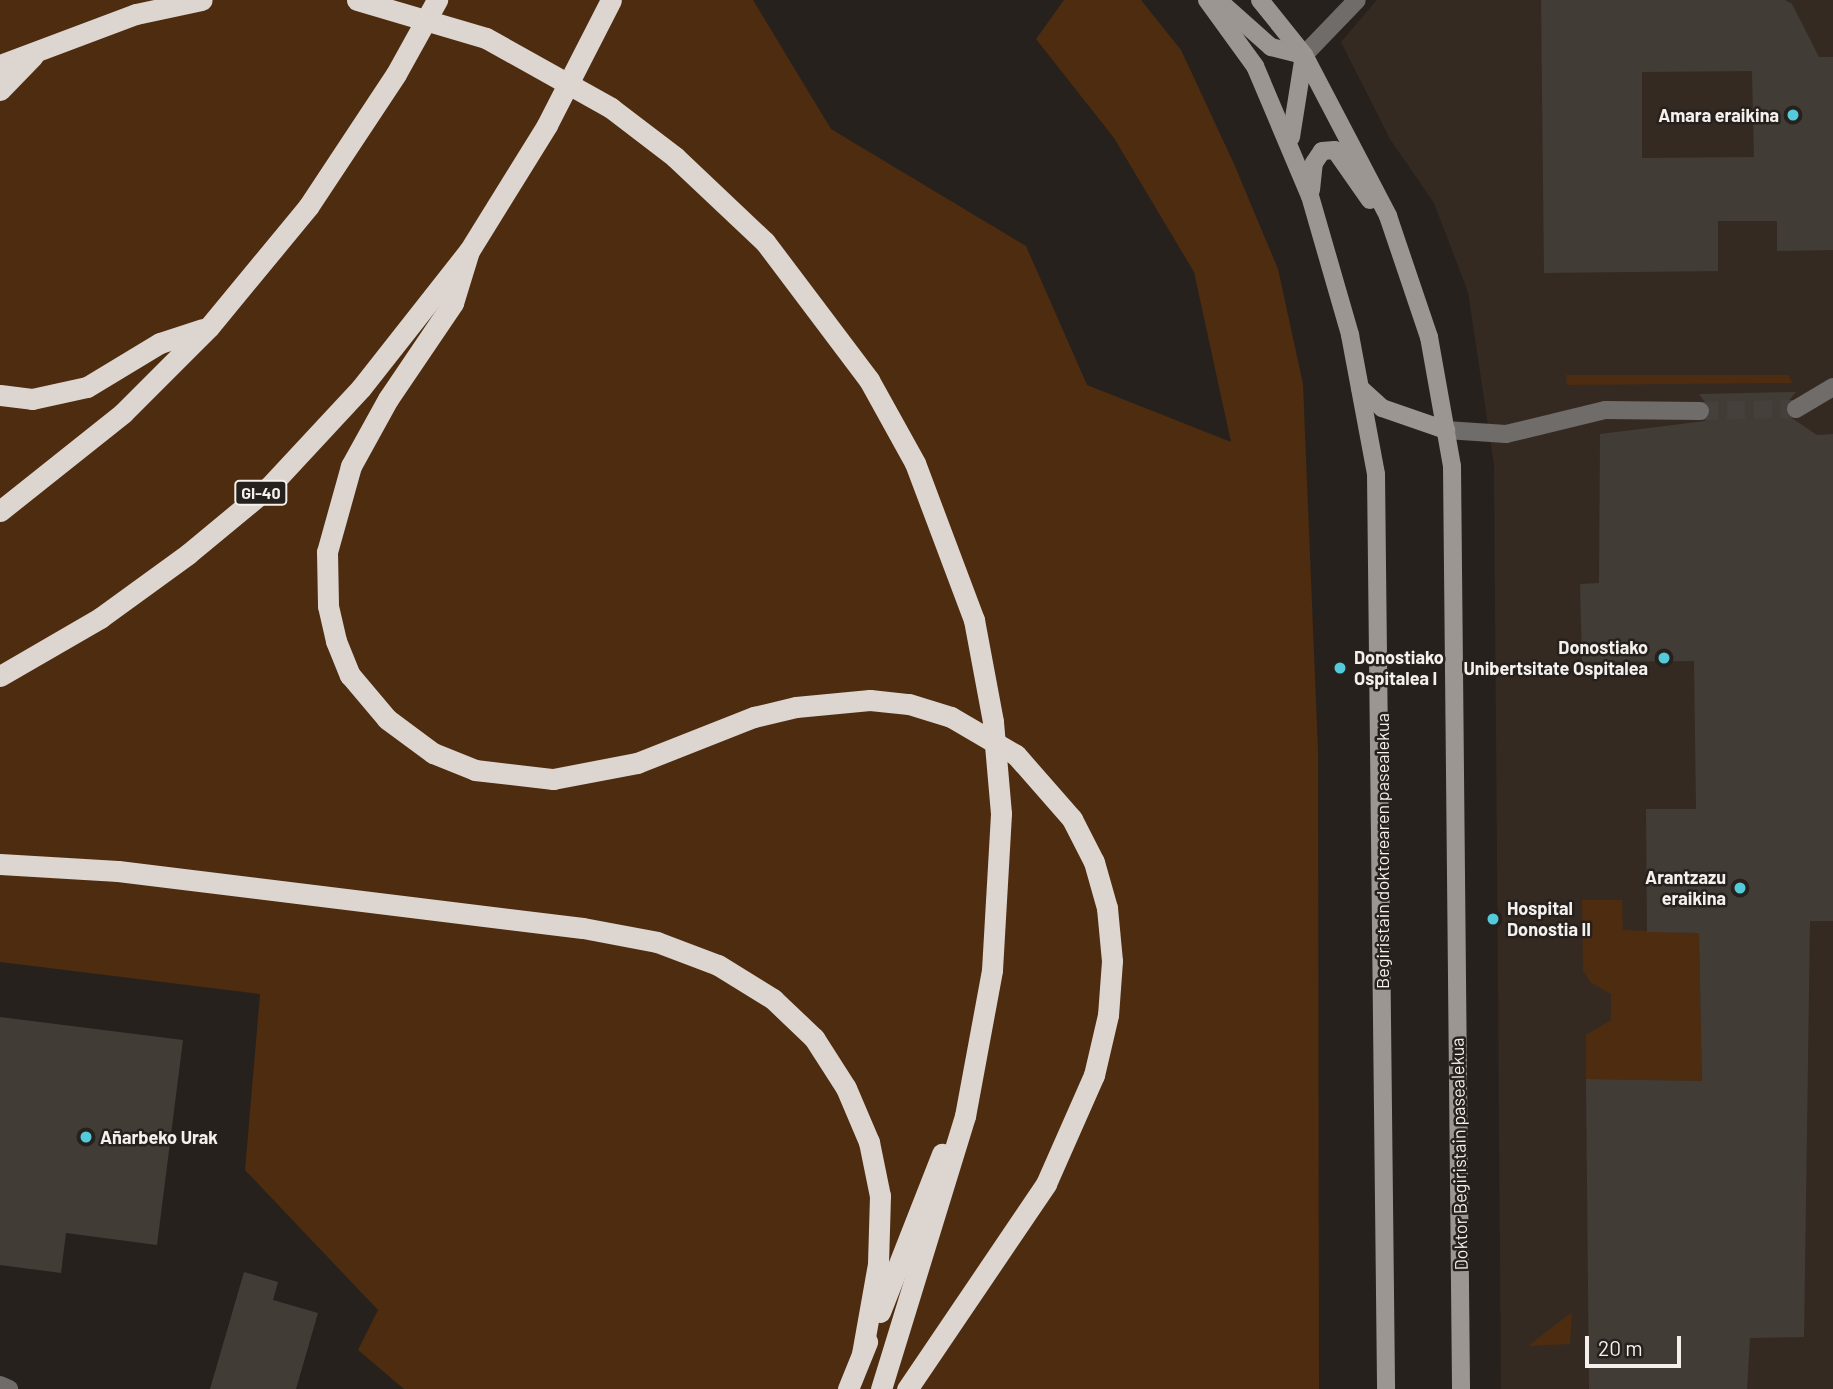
<!DOCTYPE html>
<html>
<head>
<meta charset="utf-8">
<style>
  body { margin:0 }
  #map { position:relative; width:1833px; height:1389px; overflow:hidden; background:#27211d; font-family:Barlow,sans-serif }
  div>[style] { position:absolute }
  [style*='--x'] { left:calc(var(--x)*1px); top:calc(var(--y)*1px); width:calc(var(--w)*1px); rotate:calc(var(--a)*1deg) }
  .built>* { inset:0; background:#352a22 }
  .green>* { inset:0; background:#4e2c10 }
  .building>* { inset:0; background:#423c37 }
  .minor-tunnel>* { height:18px; margin-top:-9px; transform-origin:0; background:repeating-linear-gradient(90deg,#46403c 0 18px,transparent 0 27px) }
  .minor>* { height:18px; margin:-9px; padding:0 9px; transform-origin:9px; border-radius:9px; background:#6f6c6a }
  .secondary>* { height:18px; margin:-9px; padding:0 9px; transform-origin:9px; border-radius:9px; background:#9c9693 }
  .motorway>* { height:21px; margin:-10.5px; padding:0 10.5px; transform-origin:10.5px; border-radius:10.5px; background:#ddd5cf }
  .motorway-bridge>* { height:21px; margin:-10.5px; padding:0 10.5px; transform-origin:10.5px; border-radius:10.5px; background:#ddd5cf }
  .dots>* { width:19px; height:19px; translate:-50% -50%; box-sizing:border-box; border:4px solid #27211d; border-radius:50% }
  span { translate:-50% -50%; white-space:nowrap; text-align:center; line-height:1.15; -webkit-text-stroke:5px #27211d; paint-order:stroke }
  .shield-label span { padding:2px 5px; background:#27211d; border:2px solid; border-radius:5px; -webkit-text-stroke-width:0 }
  .shield-label { font-size:16px; color:#f4f0ed; font-weight:700 }
  .poi-label { font-size:18px; color:#f4f0ed; font-weight:700 }
  .right { translate:-100% -50%; text-align:right }
  .left { translate:0 -50%; text-align:left }
  .street-label { font-size:18px; color:#f4f0ed }
  .scale { position:absolute; left:1585px; top:1336px; width:96px; height:32px; box-sizing:border-box; border:4px solid #f4f0ed; border-top:0; padding-left:9px; font-size:21px; line-height:24px; white-space:nowrap; color:#f4f0ed; -webkit-text-stroke:5px #27211d; paint-order:stroke }
</style>
</head>
<body>
<div id="map">
  <div class="built">
    <div style="clip-path:polygon(1377px 0,1833px 0,1833px 1389px,1501px 1389px,1494px 465px,1468px 292px,1434px 203px,1390px 139px,1341px 42px)"></div>
  </div>
  <div class="green">
    <div style="clip-path:polygon(0 0,753px 0,831px 129px,1026px 246px,1087px 385px,1231px 442px,1194px 272px,1114px 138px,1036px 39px,1064px 0,1141px 0,1181px 50px,1234px 164px,1278px 269px,1303px 384px,1318px 751px,1319px 1389px,404px 1389px,358px 1350px,378px 1310px,245px 1170px,260px 994px,0 962px)"></div>
    <div style="clip-path:polygon(1566px 375px,1788px 375px,1793px 383px,1567px 385px)"></div>
    <div style="clip-path:polygon(1582px 900px,1622px 900px,1623px 930px,1699px 933px,1702px 1081px,1586px 1079px,1586px 1035px,1611px 1020px,1611px 994px,1590px 982px,1583px 970px)"></div>
    <div style="clip-path:polygon(1572px 1312px,1570px 1344px,1528px 1346px)"></div>
  </div>
  <div class="building">
    <div style="clip-path:polygon(evenodd,1541px 0,1785px 0,1792px 4px,1819px 57px,1833px 57px,1833px 250px,1777px 251px,1777px 221px,1718px 221px,1718px 271px,1544px 273px,1541px 0,1752px 71px,1754px 157px,1642px 158px,1642px 72px,1752px 71px)"></div>
    <div style="clip-path:polygon(1796px 392px,1786px 404px,1787px 415px,1817px 435px,1833px 434px,1833px 921px,1810px 921px,1804px 1337px,1750px 1338px,1747px 1389px,1589px 1389px,1586px 1079px,1702px 1081px,1699px 933px,1647px 932px,1646px 809px,1696px 809px,1694px 661px,1582px 662px,1580px 584px,1599px 583px,1600px 434px,1705px 421px,1711px 410px,1699px 394px)"></div>
    <div style="clip-path:polygon(0 1017px,183px 1040px,157px 1245px,66px 1233px,61px 1273px,0 1265px)"></div>
    <div style="clip-path:polygon(244px 1272px,278px 1282px,273px 1300px,318px 1313px,296px 1389px,210px 1389px)"></div>
  </div>
  <div class="minor-tunnel">
    <div style="--x:1700;--y:411;--w:96;--a:-1.2"></div>
  </div>
  <div class="minor">
    <div style="--x:1304;--y:55;--w:76;--a:-46.1"></div>
    <div style="--x:1796;--y:409;--w:43;--a:-30.7"></div>
    <div style="--x:1446;--y:430;--w:60;--a:3.8"></div>
    <div style="--x:1506;--y:434;--w:102;--a:-13.6"></div>
    <div style="--x:1605;--y:410;--w:95;--a:0.6"></div>
    <div style="--x:0;--y:1385;--w:10;--a:24"></div>
  </div>
  <div class="secondary">
    <div style="--x:1207;--y:0;--w:82;--a:54"></div>
    <div style="--x:1255;--y:66;--w:141;--a:67.1"></div>
    <div style="--x:1310;--y:196;--w:145;--a:73.9"></div>
    <div style="--x:1350;--y:335;--w:141;--a:79.4"></div>
    <div style="--x:1376;--y:474;--w:915;--a:89.37"></div>
    <div style="--x:1218;--y:0;--w:71;--a:41.6"></div>
    <div style="--x:1271;--y:47;--w:34;--a:14"></div>
    <div style="--x:1260;--y:0;--w:70;--a:51.3"></div>
    <div style="--x:1304;--y:55;--w:182;--a:62.4"></div>
    <div style="--x:1388;--y:216;--w:128;--a:71.3"></div>
    <div style="--x:1429;--y:337;--w:131;--a:79.9"></div>
    <div style="--x:1452;--y:466;--w:923;--a:89.44"></div>
    <div style="--x:1291;--y:137;--w:83;--a:-81"></div>
    <div style="--x:1311;--y:190;--w:27;--a:-84"></div>
    <div style="--x:1314;--y:163;--w:14;--a:-56"></div>
    <div style="--x:1322;--y:151;--w:13;--a:-4"></div>
    <div style="--x:1335;--y:150;--w:61;--a:55"></div>
    <div style="--x:1360;--y:388;--w:30;--a:42"></div>
    <div style="--x:1382;--y:408;--w:68;--a:19"></div>
  </div>
  <div class="motorway">
    <div style="--x:0;--y:65;--w:145;--a:-20.6"></div>
    <div style="--x:136;--y:14;--w:67;--a:-12"></div>
    <div style="--x:0;--y:90;--w:47;--a:-45.9"></div>
    <div style="--x:675;--y:157;--w:124;--a:43.4"></div>
    <div style="--x:765;--y:242;--w:173;--a:53"></div>
    <div style="--x:869;--y:380;--w:95;--a:61"></div>
    <div style="--x:915;--y:463;--w:168;--a:69.4"></div>
    <div style="--x:469;--y:251;--w:54;--a:107.1"></div>
    <div style="--x:453;--y:303;--w:116;--a:124.1"></div>
    <div style="--x:388;--y:399;--w:77;--a:118.9"></div>
    <div style="--x:351;--y:466;--w:89;--a:105.6"></div>
    <div style="--x:327;--y:552;--w:54;--a:88.9"></div>
    <div style="--x:328;--y:606;--w:36;--a:77"></div>
    <div style="--x:336;--y:641;--w:37;--a:68"></div>
    <div style="--x:350;--y:675;--w:57;--a:49.9"></div>
    <div style="--x:387;--y:719;--w:57;--a:36.5"></div>
    <div style="--x:433;--y:753;--w:45;--a:22"></div>
    <div style="--x:475;--y:770;--w:79;--a:6.6"></div>
    <div style="--x:553;--y:779;--w:86;--a:-10.8"></div>
    <div style="--x:637;--y:763;--w:126;--a:-21.5"></div>
    <div style="--x:754;--y:717;--w:43;--a:-13.4"></div>
    <div style="--x:796;--y:707;--w:74;--a:-5.4"></div>
    <div style="--x:870;--y:700;--w:39;--a:6"></div>
    <div style="--x:909;--y:704;--w:44;--a:17.2"></div>
    <div style="--x:951;--y:717;--w:75;--a:30.3"></div>
    <div style="--x:1016;--y:755;--w:85;--a:48.8"></div>
    <div style="--x:1072;--y:819;--w:48;--a:62.9"></div>
    <div style="--x:1094;--y:862;--w:48;--a:74.2"></div>
    <div style="--x:1107;--y:908;--w:53;--a:84.6"></div>
    <div style="--x:1112;--y:961;--w:54;--a:94.2"></div>
    <div style="--x:1108;--y:1015;--w:62;--a:103.1"></div>
    <div style="--x:1094;--y:1075;--w:119;--a:113.8"></div>
    <div style="--x:1046;--y:1184;--w:248;--a:124.1"></div>
    <div style="--x:0;--y:395;--w:32;--a:7"></div>
    <div style="--x:32;--y:399;--w:56;--a:-12.3"></div>
    <div style="--x:87;--y:387;--w:85;--a:-31.1"></div>
    <div style="--x:160;--y:343;--w:45;--a:-18"></div>
    <div style="--x:0;--y:511;--w:157;--a:-38.5"></div>
    <div style="--x:123;--y:413;--w:122;--a:-45"></div>
    <div style="--x:209;--y:327;--w:156;--a:-50.5"></div>
    <div style="--x:308;--y:207;--w:159;--a:-56.5"></div>
    <div style="--x:396;--y:74;--w:85;--a:-61"></div>
    <div style="--x:0;--y:676;--w:116;--a:-30.1"></div>
    <div style="--x:100;--y:618;--w:109;--a:-36"></div>
    <div style="--x:188;--y:554;--w:105;--a:-39.6"></div>
    <div style="--x:269;--y:487;--w:135;--a:-47.1"></div>
    <div style="--x:361;--y:388;--w:174;--a:-51.8"></div>
    <div style="--x:469;--y:251;--w:148;--a:-58.2"></div>
    <div style="--x:547;--y:125;--w:140;--a:-62.9"></div>
    <div style="--x:0;--y:864;--w:118;--a:3.4"></div>
    <div style="--x:118;--y:871;--w:468;--a:7"></div>
    <div style="--x:583;--y:928;--w:75;--a:10.7"></div>
    <div style="--x:657;--y:942;--w:65;--a:20.7"></div>
    <div style="--x:718;--y:965;--w:65;--a:31.7"></div>
    <div style="--x:773;--y:999;--w:57;--a:43.6"></div>
    <div style="--x:814;--y:1038;--w:59;--a:57.4"></div>
    <div style="--x:846;--y:1088;--w:59;--a:66.9"></div>
    <div style="--x:869;--y:1142;--w:55;--a:78.5"></div>
    <div style="--x:880;--y:1196;--w:68;--a:91.7"></div>
    <div style="--x:878;--y:1264;--w:91;--a:100.1"></div>
    <div style="--x:880;--y:1312;--w:170;--a:-68.6"></div>
    <div style="--x:848;--y:1389;--w:51;--a:-68"></div>
    <div style="--x:881;--y:1389;--w:286;--a:-72.9"></div>
    <div style="--x:965;--y:1116;--w:148;--a:-79.5"></div>
    <div style="--x:992;--y:970;--w:157;--a:-86.7"></div>
  </div>
  <div class="motorway-bridge">
    <div style="--x:357;--y:0;--w:134;--a:16.4"></div>
    <div style="--x:486;--y:38;--w:143;--a:29.2"></div>
    <div style="--x:611;--y:108;--w:81;--a:37.4"></div>
    <div style="--x:974;--y:620;--w:104;--a:79.4"></div>
    <div style="--x:993;--y:722;--w:91;--a:85"></div>
  </div>
  <div class="dots">
    <div style="left:1793px;top:115px;background:#53cbda"></div>
    <div style="left:1664px;top:658px;background:#53cbda"></div>
    <div style="left:1340px;top:668px;background:#53cbda"></div>
    <div style="left:1740px;top:888px;background:#53cbda"></div>
    <div style="left:1493px;top:919px;background:#53cbda"></div>
    <div style="left:86px;top:1137px;background:#53cbda"></div>
  </div>
  <div class="shield-label">
    <span style="left:261px;top:493px">GI-40</span>
  </div>
  <div class="poi-label">
    <span class="right" style="left:1779px;top:115px">Amara eraikina</span>
    <span class="right" style="left:1648px;top:658px">Donostiako<br>Unibertsitate Ospitalea</span>
    <span class="left" style="left:1354px;top:668px">Donostiako<br>Ospitalea I</span>
    <span class="right" style="left:1726px;top:888px">Arantzazu<br>eraikina</span>
    <span class="left" style="left:1507px;top:919px">Hospital<br>Donostia II</span>
    <span class="left" style="left:100px;top:1137px">Añarbeko Urak</span>
  </div>
  <div class="street-label">
    <span style="left:1382px;top:851px;rotate:-90deg">Begiristain doktorearen pasealekua</span>
    <span style="left:1459px;top:1154px;rotate:-91deg">Doktor Begiristain pasealekua</span>
  </div>
  <div class="scale">20 m</div>
</div>
</body>
</html>
